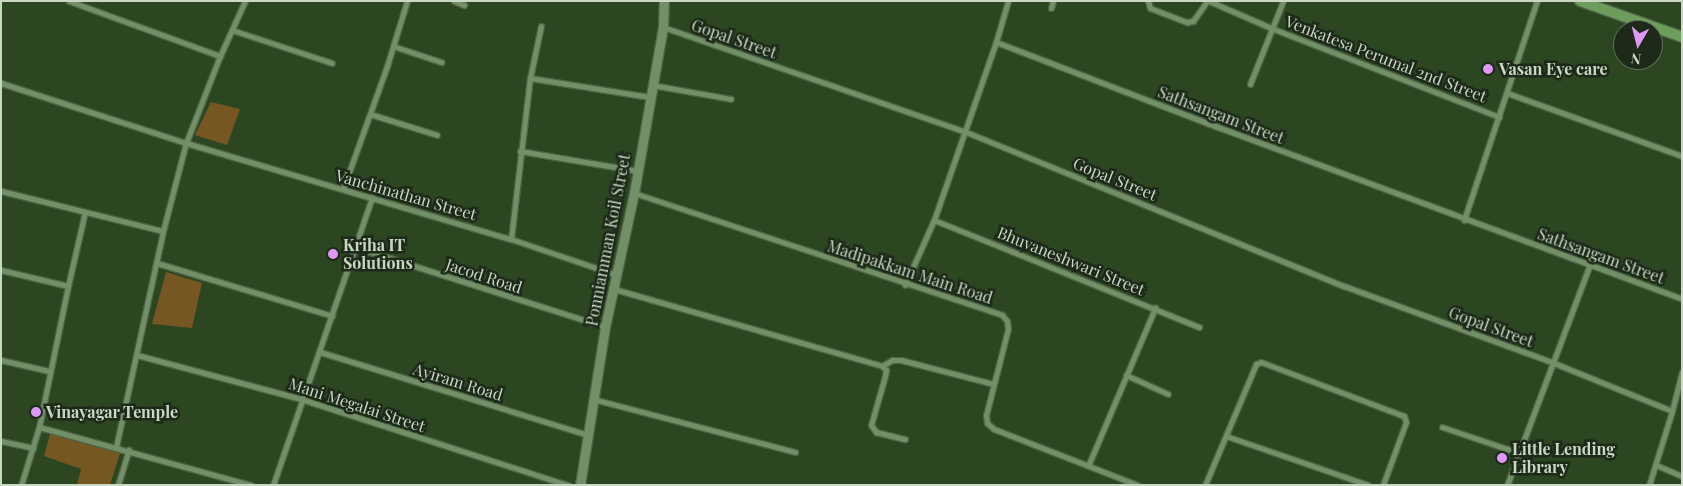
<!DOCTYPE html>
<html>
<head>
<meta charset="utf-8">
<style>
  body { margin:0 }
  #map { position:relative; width:1683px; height:486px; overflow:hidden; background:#2c4622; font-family:"Playfair Display",serif }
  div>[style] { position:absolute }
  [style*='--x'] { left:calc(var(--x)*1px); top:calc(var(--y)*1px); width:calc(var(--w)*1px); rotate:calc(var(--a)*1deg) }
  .green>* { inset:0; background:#765721 }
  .roads { filter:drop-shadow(1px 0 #4d6344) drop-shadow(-1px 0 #4d6344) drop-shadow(0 1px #4d6344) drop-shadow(0 -1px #4d6344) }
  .minor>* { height:5px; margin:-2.5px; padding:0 2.5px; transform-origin:2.5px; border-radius:2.5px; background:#728f68 }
  .tertiary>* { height:9px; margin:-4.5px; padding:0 4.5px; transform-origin:4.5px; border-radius:4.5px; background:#728f68 }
  .secondary>* { height:10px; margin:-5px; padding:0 5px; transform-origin:5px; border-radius:5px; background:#6e9c5c }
  .dots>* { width:14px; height:14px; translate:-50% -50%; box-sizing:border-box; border:2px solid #1d2919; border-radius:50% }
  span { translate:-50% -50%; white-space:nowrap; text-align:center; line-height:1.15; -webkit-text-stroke:5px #1d2919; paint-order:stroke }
  .street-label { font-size:16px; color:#c8d8c3 }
  .poi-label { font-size:16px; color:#c8d8c3; font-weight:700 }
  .left { translate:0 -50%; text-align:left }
  .frame { position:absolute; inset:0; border:2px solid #c8d8c3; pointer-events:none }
  .north { position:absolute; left:1613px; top:20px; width:50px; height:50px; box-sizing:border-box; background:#1d2919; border:1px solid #616f5d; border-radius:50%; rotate:188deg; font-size:14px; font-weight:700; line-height:20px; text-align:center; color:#c8d8c3 }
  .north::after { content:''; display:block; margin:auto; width:18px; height:22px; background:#dd99f3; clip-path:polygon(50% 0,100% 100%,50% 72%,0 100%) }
</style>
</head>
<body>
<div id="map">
  <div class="green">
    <div style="clip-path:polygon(211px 102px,240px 109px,227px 145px,195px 135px)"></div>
    <div style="clip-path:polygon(166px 272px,202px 283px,192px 328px,152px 324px)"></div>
    <div style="clip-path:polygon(50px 434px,120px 453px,110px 485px,77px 484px,81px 469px,44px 456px)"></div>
  </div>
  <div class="roads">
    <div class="minor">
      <div style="--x:69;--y:1;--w:161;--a:20"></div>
      <div style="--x:454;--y:1;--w:11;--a:22"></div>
      <div style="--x:1148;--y:1;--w:7;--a:74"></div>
      <div style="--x:1150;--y:8;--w:40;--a:21"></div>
      <div style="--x:1187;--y:22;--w:6;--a:-9"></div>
      <div style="--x:1193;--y:21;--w:24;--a:-55"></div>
      <div style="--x:1209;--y:1;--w:68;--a:23.5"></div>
      <div style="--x:1271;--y:28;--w:245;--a:21.3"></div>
      <div style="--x:1051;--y:8;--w:7;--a:-74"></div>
      <div style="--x:663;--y:27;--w:321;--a:19.1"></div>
      <div style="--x:966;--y:132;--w:408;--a:22.2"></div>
      <div style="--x:1344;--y:286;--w:224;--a:20.1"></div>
      <div style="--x:1554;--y:363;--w:127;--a:22.1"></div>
      <div style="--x:232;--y:30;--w:105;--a:18.3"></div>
      <div style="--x:996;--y:42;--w:43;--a:-73.7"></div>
      <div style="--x:393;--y:46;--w:51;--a:18.4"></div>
      <div style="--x:530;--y:78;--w:53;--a:-78.1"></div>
      <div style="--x:1;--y:83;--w:194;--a:18"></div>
      <div style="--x:186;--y:143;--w:339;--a:16.5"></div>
      <div style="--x:511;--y:239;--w:112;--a:18.8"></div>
      <div style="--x:1250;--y:84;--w:89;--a:-68.3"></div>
      <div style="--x:652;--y:85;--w:80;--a:10"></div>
      <div style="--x:1507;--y:93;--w:186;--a:19.8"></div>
      <div style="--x:370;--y:114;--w:70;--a:17.4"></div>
      <div style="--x:520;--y:151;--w:120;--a:9.6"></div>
      <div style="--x:343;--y:189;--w:131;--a:-70.3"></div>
      <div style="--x:387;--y:66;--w:68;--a:-72.9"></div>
      <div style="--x:1;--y:191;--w:167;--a:13.9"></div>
      <div style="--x:634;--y:193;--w:388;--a:18.3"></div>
      <div style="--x:1002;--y:315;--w:8;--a:50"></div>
      <div style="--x:1007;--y:321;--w:8;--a:83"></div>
      <div style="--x:1008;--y:329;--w:89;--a:104.3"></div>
      <div style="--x:986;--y:415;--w:8;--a:83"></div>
      <div style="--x:987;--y:423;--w:9;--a:41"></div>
      <div style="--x:994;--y:429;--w:155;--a:21.3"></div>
      <div style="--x:934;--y:220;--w:286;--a:22"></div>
      <div style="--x:1464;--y:220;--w:231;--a:-71.6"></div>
      <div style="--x:511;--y:239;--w:162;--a:-83.3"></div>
      <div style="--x:530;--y:78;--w:121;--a:9"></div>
      <div style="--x:355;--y:247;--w:262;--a:17.7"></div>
      <div style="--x:157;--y:263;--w:183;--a:16.8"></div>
      <div style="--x:1;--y:270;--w:69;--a:13.4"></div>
      <div style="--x:68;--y:286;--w:144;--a:101.6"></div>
      <div style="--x:39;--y:427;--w:61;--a:107.2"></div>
      <div style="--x:905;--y:285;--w:71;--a:-66"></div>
      <div style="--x:934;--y:220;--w:188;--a:-70.8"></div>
      <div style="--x:996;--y:42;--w:235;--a:21"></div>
      <div style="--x:1215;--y:126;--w:498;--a:20.3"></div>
      <div style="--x:68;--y:286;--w:76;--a:-77.1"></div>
      <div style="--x:614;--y:289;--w:279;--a:16"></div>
      <div style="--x:882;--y:366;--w:6;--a:45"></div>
      <div style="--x:886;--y:370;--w:6;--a:99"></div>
      <div style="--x:885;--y:376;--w:51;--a:105.9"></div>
      <div style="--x:871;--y:425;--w:9;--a:54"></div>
      <div style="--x:876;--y:432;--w:30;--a:14"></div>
      <div style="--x:320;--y:352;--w:281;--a:17.2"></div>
      <div style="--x:137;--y:355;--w:170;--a:15"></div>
      <div style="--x:301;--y:399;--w:281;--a:17.9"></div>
      <div style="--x:1;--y:360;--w:49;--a:12.9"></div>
      <div style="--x:882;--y:366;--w:12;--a:-31"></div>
      <div style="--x:892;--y:360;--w:9;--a:0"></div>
      <div style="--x:901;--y:360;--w:95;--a:14.6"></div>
      <div style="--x:1126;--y:375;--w:46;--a:24.3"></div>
      <div style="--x:593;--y:399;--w:209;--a:14.7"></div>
      <div style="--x:39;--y:427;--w:220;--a:15.3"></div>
      <div style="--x:1442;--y:427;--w:81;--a:18.7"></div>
      <div style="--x:1226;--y:436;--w:150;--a:19"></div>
      <div style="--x:1;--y:441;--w:33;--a:12"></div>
      <div style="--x:116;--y:447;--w:221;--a:-77.7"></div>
      <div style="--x:163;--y:231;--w:91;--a:-75.4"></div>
      <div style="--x:186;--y:143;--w:93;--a:-68.7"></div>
      <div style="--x:220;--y:56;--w:60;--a:-65.6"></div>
      <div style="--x:1656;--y:465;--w:28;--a:23"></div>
      <div style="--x:1088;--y:466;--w:172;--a:-67"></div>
      <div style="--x:118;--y:485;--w:37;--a:-73"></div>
      <div style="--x:273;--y:485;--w:304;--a:-71"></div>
      <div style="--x:1205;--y:485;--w:131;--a:-67.1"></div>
      <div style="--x:1256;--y:364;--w:5;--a:-22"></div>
      <div style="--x:1261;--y:362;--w:153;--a:20.7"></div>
      <div style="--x:1404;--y:416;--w:6;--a:72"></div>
      <div style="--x:1406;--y:422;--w:67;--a:110.1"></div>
      <div style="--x:1507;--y:485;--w:236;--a:-69.4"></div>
      <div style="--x:1649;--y:485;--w:77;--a:-72.7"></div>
      <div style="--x:1672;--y:411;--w:40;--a:-75.6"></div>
    </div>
    <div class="tertiary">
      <div style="--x:580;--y:485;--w:160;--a:-81"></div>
      <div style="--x:605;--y:327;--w:137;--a:-77.8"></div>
      <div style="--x:634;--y:193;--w:169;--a:-80.1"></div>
      <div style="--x:663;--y:27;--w:26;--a:-88"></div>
    </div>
    <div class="secondary">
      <div style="--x:1580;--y:1;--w:108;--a:19.4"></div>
    </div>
  </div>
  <div class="dots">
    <div style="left:1488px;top:69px;background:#dd99f3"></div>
    <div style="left:333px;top:254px;background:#dd99f3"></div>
    <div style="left:36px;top:412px;background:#dd99f3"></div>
    <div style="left:1502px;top:458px;background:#dd99f3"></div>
  </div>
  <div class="street-label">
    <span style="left:734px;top:39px;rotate:19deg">Gopal Street</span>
    <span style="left:1386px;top:59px;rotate:21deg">Venkatesa Perumal 2nd Street</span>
    <span style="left:1221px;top:115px;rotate:21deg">Sathsangam Street</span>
    <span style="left:1115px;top:179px;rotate:22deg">Gopal Street</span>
    <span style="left:406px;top:195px;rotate:16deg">Vanchinathan Street</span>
    <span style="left:608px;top:240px;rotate:-79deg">Ponniamman Koil Street</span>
    <span style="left:1601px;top:256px;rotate:20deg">Sathsangam Street</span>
    <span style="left:1071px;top:261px;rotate:22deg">Bhuvaneshwari Street</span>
    <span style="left:910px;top:272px;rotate:18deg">Madipakkam Main Road</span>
    <span style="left:484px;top:276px;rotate:18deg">Jacod Road</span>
    <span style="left:1491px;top:327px;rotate:20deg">Gopal Street</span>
    <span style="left:458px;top:382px;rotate:17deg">Ayiram Road</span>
    <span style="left:357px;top:405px;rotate:18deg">Mani Megalai Street</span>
  </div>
  <div class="poi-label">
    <span class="left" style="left:1499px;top:69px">Vasan Eye care</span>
    <span class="left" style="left:343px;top:254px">Kriha IT<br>Solutions</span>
    <span class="left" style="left:46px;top:412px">Vinayagar Temple</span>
    <span class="left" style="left:1512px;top:458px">Little Lending<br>Library</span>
  </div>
  <div class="frame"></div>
  <div class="north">N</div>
</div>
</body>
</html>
